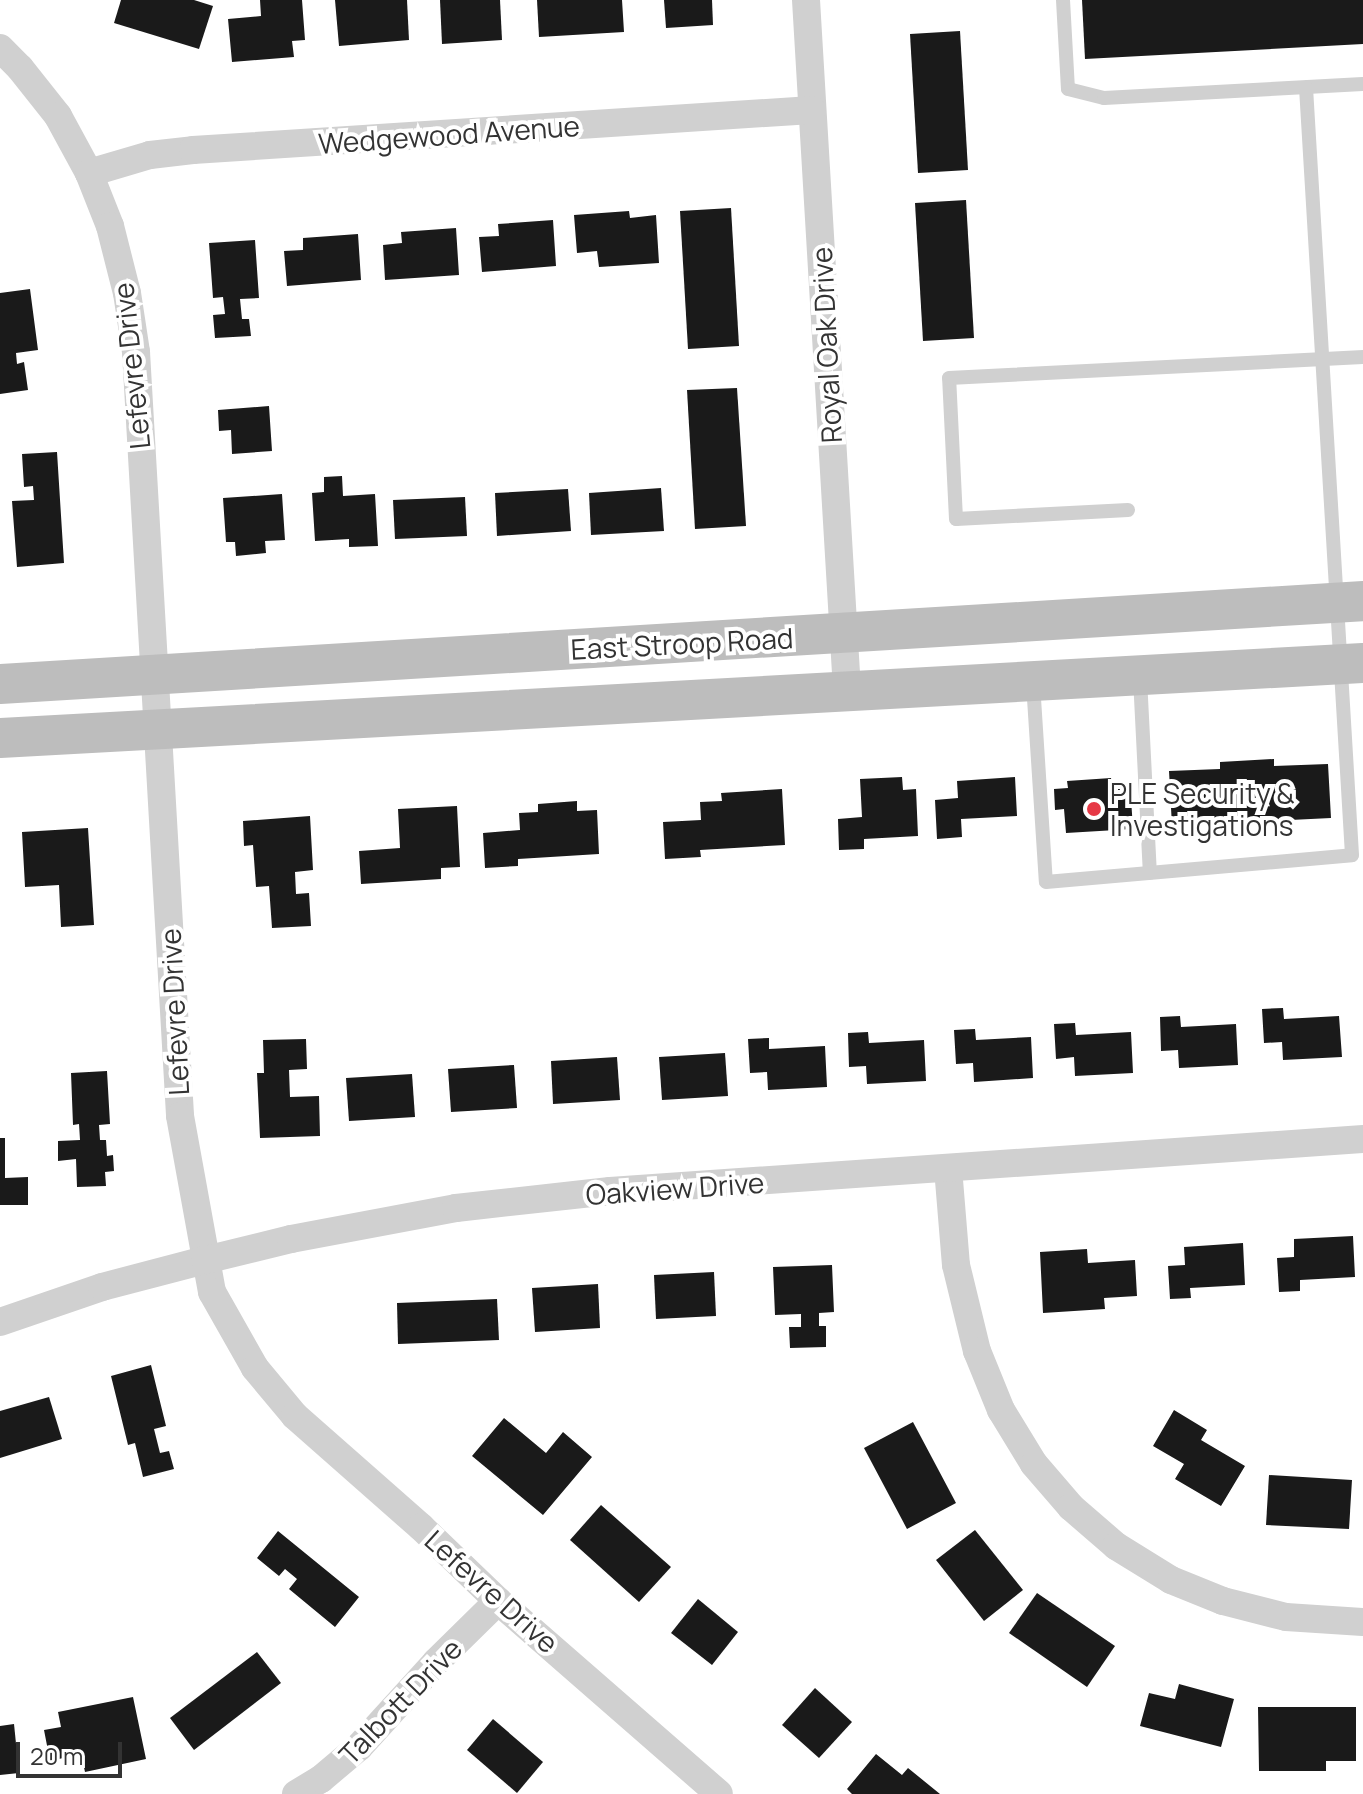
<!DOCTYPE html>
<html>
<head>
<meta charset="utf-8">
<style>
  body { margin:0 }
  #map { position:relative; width:1363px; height:1794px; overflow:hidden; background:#fff; font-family:Manrope,sans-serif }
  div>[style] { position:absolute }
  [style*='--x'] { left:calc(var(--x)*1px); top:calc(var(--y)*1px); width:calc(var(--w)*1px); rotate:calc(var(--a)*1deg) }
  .building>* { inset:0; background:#1a1a1a }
  .lane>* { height:14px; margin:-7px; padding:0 7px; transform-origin:7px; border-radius:7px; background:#d0d0d0 }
  .street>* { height:28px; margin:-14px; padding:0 14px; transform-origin:14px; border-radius:14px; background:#d0d0d0 }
  .secondary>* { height:40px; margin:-20px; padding:0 20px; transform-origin:20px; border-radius:20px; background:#bdbdbd }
  .dots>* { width:22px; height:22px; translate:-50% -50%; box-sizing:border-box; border:4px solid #fff; border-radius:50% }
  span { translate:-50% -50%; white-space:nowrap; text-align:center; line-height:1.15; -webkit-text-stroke:8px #fff; paint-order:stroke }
  .street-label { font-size:28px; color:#333 }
  .poi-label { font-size:28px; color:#333 }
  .left { translate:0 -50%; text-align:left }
  .scale { position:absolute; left:16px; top:1742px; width:106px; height:36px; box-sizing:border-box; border:4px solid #333; border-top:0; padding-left:10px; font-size:24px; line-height:28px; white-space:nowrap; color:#333; -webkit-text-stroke:6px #fff; paint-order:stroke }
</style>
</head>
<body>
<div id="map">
  <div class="building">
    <div style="clip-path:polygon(121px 0,194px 0,213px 6px,199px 49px,114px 23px)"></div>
    <div style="clip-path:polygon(260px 0,302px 0,305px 40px,292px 41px,294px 57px,232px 62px,228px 19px,261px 16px)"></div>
    <div style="clip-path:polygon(335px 0,407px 0,409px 40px,339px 46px)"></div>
    <div style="clip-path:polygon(440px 0,500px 0,502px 40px,442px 44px)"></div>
    <div style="clip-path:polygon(537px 0,622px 0,624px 32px,539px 37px)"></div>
    <div style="clip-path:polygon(664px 0,712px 0,713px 25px,666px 28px)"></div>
    <div style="clip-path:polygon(1082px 0,1363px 0,1363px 44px,1085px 59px)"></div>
    <div style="clip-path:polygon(960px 31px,968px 170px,918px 173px,910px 34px)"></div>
    <div style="clip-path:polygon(966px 200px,974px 338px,923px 341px,915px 203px)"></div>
    <div style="clip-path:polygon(731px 208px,739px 346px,688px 349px,680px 211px)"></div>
    <div style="clip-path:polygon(629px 211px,630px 218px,656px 215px,659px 263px,599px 267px,597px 251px,577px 253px,574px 215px)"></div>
    <div style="clip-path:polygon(553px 220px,556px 266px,482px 272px,479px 237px,499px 236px,498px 224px)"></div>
    <div style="clip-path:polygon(456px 228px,459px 275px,385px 280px,383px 245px,402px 243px,401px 232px)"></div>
    <div style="clip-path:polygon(358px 234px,361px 280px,287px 286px,284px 251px,303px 250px,303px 238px)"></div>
    <div style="clip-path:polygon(255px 240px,259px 298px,240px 299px,242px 319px,249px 319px,251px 336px,215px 338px,213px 315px,225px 314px,223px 297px,213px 298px,209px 243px)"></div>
    <div style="clip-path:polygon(30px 289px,38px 350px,16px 353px,17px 364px,24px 362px,28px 390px,0 394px,0 293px)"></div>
    <div style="clip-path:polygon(737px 388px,746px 526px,695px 529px,687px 390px)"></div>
    <div style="clip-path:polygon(269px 406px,272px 451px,232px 454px,231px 430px,219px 431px,218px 410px)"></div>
    <div style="clip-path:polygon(57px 452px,64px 563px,17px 567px,12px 501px,34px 500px,33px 486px,24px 487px,22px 454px)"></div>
    <div style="clip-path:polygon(342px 476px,343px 496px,375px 494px,378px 546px,349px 547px,349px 539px,315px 541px,312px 493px,324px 492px,324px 477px)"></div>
    <div style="clip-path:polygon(661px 488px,664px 531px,591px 535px,589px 493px)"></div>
    <div style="clip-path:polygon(568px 489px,571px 531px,497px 536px,495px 493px)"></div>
    <div style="clip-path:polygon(282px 494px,285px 540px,265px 541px,266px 553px,236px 556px,235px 542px,226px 542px,223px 498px)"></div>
    <div style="clip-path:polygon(465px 497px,467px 536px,395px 539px,393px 500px)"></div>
    <div style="clip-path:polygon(1274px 759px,1274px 766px,1328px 764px,1331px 818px,1172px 826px,1169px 771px,1220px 769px,1220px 762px)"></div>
    <div style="clip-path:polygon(902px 777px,903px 790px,916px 789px,918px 836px,864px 839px,864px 849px,839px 850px,838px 819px,862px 817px,860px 779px)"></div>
    <div style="clip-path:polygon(1015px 777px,1017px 816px,961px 819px,962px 837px,937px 839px,935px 800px,958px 798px,957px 781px)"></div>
    <div style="clip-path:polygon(1111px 778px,1112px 784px,1130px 783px,1133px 829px,1066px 833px,1064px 809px,1055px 810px,1054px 789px,1068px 788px,1067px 781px)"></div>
    <div style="clip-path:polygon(782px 789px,785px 845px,700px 850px,701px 857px,665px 859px,663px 822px,701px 820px,700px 802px,722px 801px,721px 793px)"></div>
    <div style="clip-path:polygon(577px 801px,577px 811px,597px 810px,599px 854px,518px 859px,518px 866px,485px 868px,483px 833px,520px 830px,519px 813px,538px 812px,538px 804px)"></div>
    <div style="clip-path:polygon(457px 806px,460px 867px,441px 868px,441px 879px,361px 884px,359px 851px,400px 848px,398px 809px)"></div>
    <div style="clip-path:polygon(310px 816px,313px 870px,295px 872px,296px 894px,309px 893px,311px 926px,272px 928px,269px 886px,256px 887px,253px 845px,244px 846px,243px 821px)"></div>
    <div style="clip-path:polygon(88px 828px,94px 925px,61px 927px,59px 885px,25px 887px,22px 832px)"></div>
    <div style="clip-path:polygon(1283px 1008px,1284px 1019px,1339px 1016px,1342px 1057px,1283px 1060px,1282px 1042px,1264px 1043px,1262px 1009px)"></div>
    <div style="clip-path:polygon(1180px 1016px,1181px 1027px,1236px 1024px,1238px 1065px,1179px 1068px,1178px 1050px,1161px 1051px,1160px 1017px)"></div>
    <div style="clip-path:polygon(1075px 1023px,1076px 1035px,1131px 1032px,1133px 1073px,1075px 1076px,1074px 1057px,1056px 1059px,1054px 1024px)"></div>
    <div style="clip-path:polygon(975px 1029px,976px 1040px,1031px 1037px,1033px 1078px,974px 1082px,973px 1063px,956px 1064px,954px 1030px)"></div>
    <div style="clip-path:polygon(868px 1032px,869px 1043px,924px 1040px,926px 1081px,867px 1084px,866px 1066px,849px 1067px,848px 1033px)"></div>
    <div style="clip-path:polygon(769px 1038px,769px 1049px,825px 1046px,827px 1087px,768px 1090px,767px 1072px,750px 1073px,748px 1039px)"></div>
    <div style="clip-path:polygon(306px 1039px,307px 1069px,289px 1070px,290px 1097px,319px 1096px,320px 1136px,260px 1138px,257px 1073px,264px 1073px,263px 1040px)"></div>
    <div style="clip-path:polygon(725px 1053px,728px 1096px,662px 1100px,659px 1057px)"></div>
    <div style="clip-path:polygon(617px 1057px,620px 1100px,553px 1104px,551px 1061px)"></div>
    <div style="clip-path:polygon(514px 1065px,517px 1108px,451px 1112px,448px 1069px)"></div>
    <div style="clip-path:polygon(107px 1071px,110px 1124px,99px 1125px,100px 1140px,106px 1140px,107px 1156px,113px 1155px,114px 1171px,105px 1172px,106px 1186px,77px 1187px,76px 1159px,58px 1161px,58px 1141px,80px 1140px,79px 1124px,73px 1125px,71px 1073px)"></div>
    <div style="clip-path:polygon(412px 1074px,415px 1117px,349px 1121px,346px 1078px)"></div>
    <div style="clip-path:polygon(0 1138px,5px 1138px,5px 1178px,28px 1177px,28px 1205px,0 1205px)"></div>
    <div style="clip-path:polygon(1353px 1236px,1355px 1277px,1300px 1280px,1300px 1291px,1279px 1292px,1277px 1258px,1294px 1257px,1294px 1239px)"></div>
    <div style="clip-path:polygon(1243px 1243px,1245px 1285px,1190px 1288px,1191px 1298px,1170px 1299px,1168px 1266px,1185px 1265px,1184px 1247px)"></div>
    <div style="clip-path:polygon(1087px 1249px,1088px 1263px,1135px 1260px,1137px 1296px,1104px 1298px,1105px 1309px,1043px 1313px,1040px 1252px)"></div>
    <div style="clip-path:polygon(832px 1265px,834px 1312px,819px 1313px,819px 1326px,826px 1326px,826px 1347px,790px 1348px,789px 1327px,801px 1327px,801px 1314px,775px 1315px,773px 1267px)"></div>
    <div style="clip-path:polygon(714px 1272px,716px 1316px,656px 1319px,654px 1275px)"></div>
    <div style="clip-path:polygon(598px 1284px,600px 1328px,535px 1332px,532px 1288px)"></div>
    <div style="clip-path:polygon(497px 1299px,499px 1340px,398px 1344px,397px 1303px)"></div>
    <div style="clip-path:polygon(151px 1365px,166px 1426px,154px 1429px,160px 1453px,169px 1451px,174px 1469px,143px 1477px,135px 1443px,128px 1445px,111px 1376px)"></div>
    <div style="clip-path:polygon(49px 1397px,62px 1439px,0 1458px,0 1411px)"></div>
    <div style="clip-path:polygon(1174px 1410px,1207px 1430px,1201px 1440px,1245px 1466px,1221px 1506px,1175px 1479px,1184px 1464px,1153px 1446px)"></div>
    <div style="clip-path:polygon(504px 1418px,546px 1453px,563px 1432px,592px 1457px,543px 1515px,472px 1456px)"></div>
    <div style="clip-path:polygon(913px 1422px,956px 1503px,907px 1529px,864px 1448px)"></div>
    <div style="clip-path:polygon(1269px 1475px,1352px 1480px,1349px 1529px,1266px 1525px)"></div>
    <div style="clip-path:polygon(601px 1505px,671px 1567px,639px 1602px,570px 1540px)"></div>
    <div style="clip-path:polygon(975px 1530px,1023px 1590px,984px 1621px,936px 1560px)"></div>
    <div style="clip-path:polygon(278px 1531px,359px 1597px,335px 1627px,289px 1589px,297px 1579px,285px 1569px,279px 1576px,257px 1558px)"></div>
    <div style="clip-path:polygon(1037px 1593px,1115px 1646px,1087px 1687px,1009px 1633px)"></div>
    <div style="clip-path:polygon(698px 1599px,738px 1632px,712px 1665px,671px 1633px)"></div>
    <div style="clip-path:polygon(257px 1652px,281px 1683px,194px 1750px,170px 1718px)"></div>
    <div style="clip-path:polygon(1179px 1684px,1234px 1699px,1221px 1747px,1140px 1726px,1149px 1693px,1175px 1699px)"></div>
    <div style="clip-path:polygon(815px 1688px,852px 1722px,819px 1758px,782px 1725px)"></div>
    <div style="clip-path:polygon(133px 1697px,146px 1759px,85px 1772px,81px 1754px,50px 1761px,44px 1730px,61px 1727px,58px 1712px)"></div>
    <div style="clip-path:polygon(1258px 1707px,1356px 1707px,1356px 1761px,1326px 1761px,1326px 1771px,1259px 1771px)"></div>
    <div style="clip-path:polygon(493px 1719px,543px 1762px,517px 1793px,467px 1750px)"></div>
    <div style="clip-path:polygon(14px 1724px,19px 1773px,0 1775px,0 1726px)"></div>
    <div style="clip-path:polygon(876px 1754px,902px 1775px,908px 1768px,940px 1794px,852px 1794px,847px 1789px)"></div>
  </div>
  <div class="lane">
    <div style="--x:1063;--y:0;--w:89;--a:86.8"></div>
    <div style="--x:1068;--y:89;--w:37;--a:14"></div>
    <div style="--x:1104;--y:98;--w:259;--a:-3.1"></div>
    <div style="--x:1128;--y:510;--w:172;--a:177"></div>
    <div style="--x:956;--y:519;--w:141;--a:-92.8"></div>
    <div style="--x:949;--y:378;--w:415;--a:-2.9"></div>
    <div style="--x:1140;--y:678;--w:195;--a:87.1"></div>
    <div style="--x:1033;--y:683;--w:199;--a:86.3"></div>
    <div style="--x:1046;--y:882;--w:307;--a:-5"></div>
    <div style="--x:1352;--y:855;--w:769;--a:-93.43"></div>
  </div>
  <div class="street">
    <div style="--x:806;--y:0;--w:691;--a:86.6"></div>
    <div style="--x:0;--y:48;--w:28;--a:45"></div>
    <div style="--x:20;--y:68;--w:61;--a:51.6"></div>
    <div style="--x:58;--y:116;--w:65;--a:61.5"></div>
    <div style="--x:89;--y:173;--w:57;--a:68.4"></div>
    <div style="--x:110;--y:226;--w:69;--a:75.8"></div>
    <div style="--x:127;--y:293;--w:60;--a:81.3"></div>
    <div style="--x:136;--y:352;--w:765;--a:86.7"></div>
    <div style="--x:180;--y:1116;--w:179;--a:79.7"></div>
    <div style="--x:212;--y:1292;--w:87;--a:60.5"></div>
    <div style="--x:255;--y:1368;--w:62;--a:50.2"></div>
    <div style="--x:295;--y:1416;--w:168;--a:41.4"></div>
    <div style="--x:421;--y:1527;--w:107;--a:43.9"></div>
    <div style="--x:498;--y:1601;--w:293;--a:41.1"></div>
    <div style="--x:89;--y:173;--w:64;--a:-16.4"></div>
    <div style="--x:150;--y:155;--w:43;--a:-6.6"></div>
    <div style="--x:193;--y:150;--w:620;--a:-3.7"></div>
    <div style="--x:948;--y:1168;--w:97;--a:85.3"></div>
    <div style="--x:956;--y:1265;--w:89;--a:76.3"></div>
    <div style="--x:977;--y:1351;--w:64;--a:67.9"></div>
    <div style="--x:1001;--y:1410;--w:63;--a:58.6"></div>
    <div style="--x:1034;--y:1464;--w:57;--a:49.3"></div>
    <div style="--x:1071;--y:1507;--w:60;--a:40.9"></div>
    <div style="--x:1116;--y:1546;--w:65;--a:31.7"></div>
    <div style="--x:1171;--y:1580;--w:56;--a:22"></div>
    <div style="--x:1223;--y:1601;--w:65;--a:14.3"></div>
    <div style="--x:1286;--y:1617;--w:77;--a:3.7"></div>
    <div style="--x:0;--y:1322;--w:108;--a:-18.9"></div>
    <div style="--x:102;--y:1287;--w:106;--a:-14.7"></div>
    <div style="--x:205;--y:1260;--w:89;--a:-13.7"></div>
    <div style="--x:291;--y:1239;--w:168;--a:-10.6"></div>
    <div style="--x:456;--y:1208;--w:155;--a:-6.3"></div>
    <div style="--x:610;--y:1191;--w:755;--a:-3.95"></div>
    <div style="--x:296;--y:1794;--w:29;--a:-31"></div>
    <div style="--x:321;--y:1779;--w:50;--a:-40.1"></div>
    <div style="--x:359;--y:1747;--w:115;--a:-47.8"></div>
    <div style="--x:436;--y:1662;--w:87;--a:-44.5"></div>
  </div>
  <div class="secondary">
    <div style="--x:0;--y:684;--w:1366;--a:-3.48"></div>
    <div style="--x:0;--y:738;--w:1365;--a:-3.15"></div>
  </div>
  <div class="dots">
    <div style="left:1094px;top:809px;background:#e63946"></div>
  </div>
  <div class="street-label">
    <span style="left:449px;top:134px;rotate:-4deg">Wedgewood Avenue</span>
    <span style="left:826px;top:345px;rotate:-93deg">Royal Oak Drive</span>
    <span style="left:131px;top:366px;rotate:-96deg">Lefevre Drive</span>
    <span style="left:682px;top:643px;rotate:-3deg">East Stroop Road</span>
    <span style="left:174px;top:1012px;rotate:-93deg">Lefevre Drive</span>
    <span style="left:675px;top:1188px;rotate:-4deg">Oakview Drive</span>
    <span style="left:492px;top:1591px;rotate:42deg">Lefevre Drive</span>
    <span style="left:400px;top:1701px;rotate:-46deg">Talbott Drive</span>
  </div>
  <div class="poi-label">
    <span class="left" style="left:1110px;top:809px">PLE Security &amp;<br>Investigations</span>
  </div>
  <div class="scale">20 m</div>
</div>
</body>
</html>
